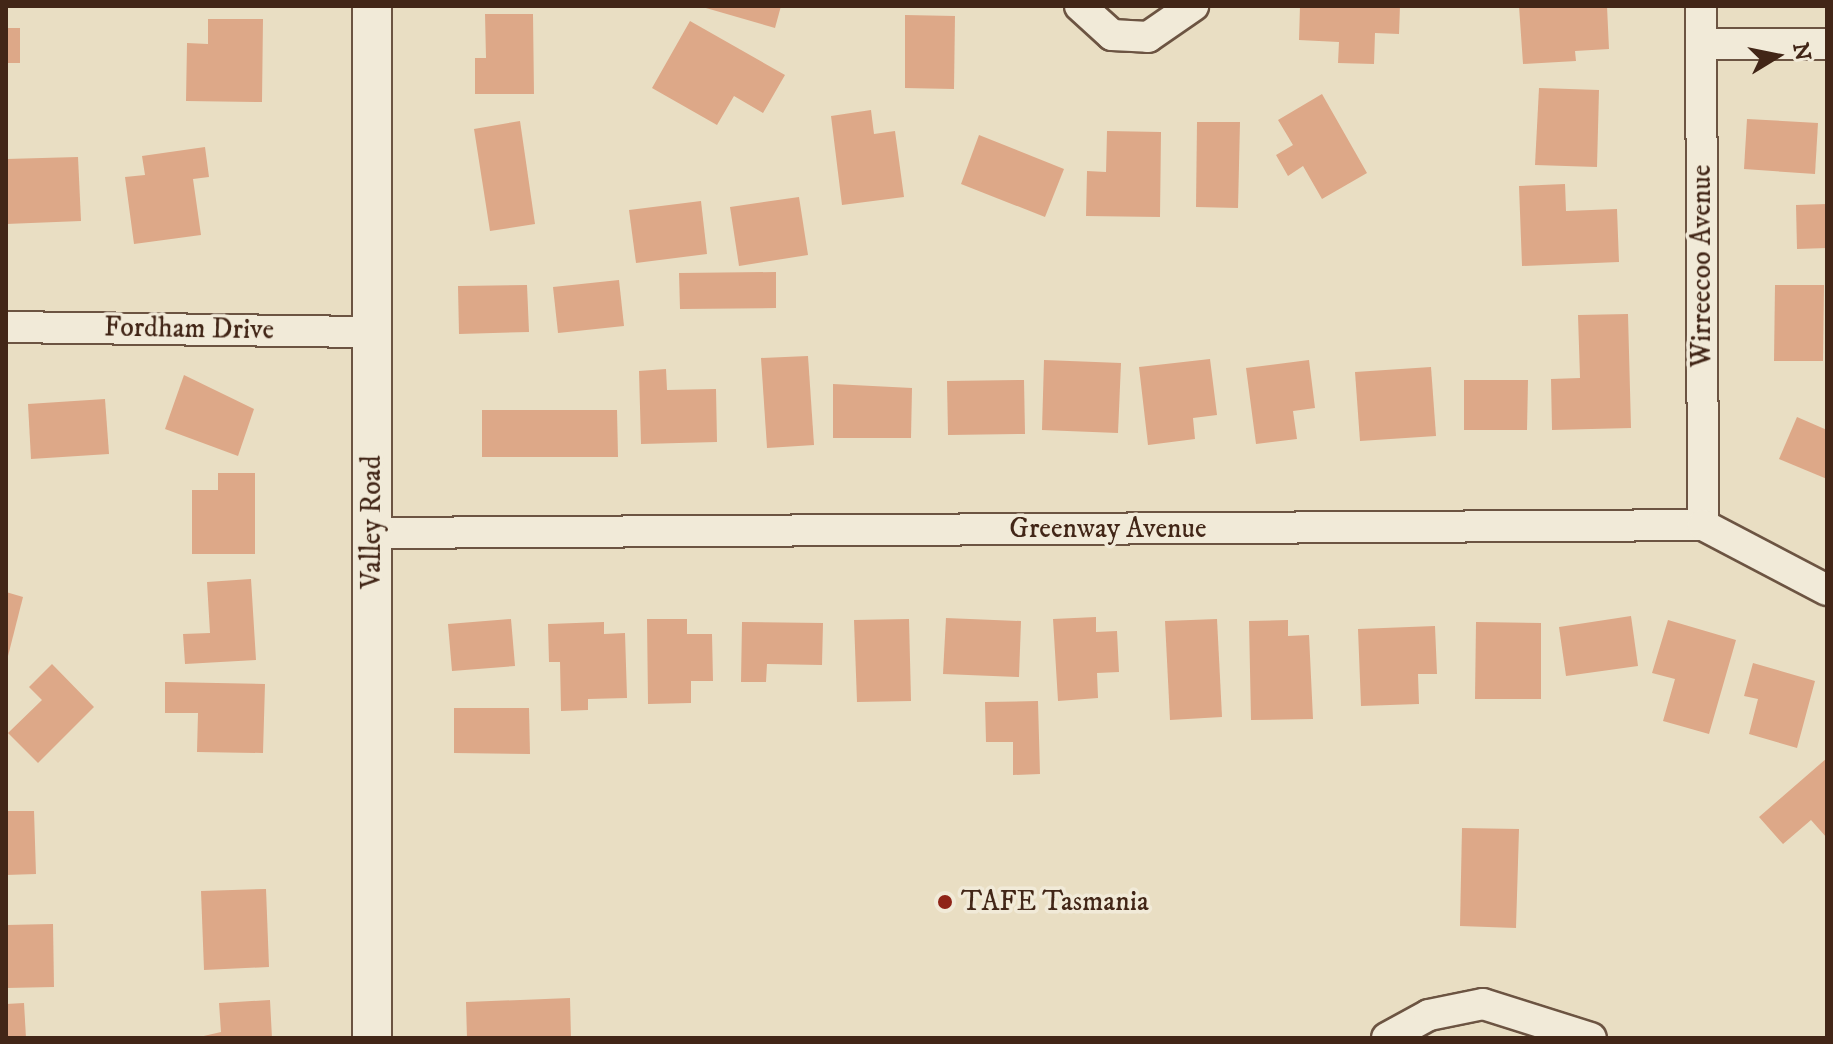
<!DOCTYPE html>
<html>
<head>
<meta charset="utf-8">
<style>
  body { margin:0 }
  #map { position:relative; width:1833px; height:1044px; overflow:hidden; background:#e9dec3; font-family:"IM FELL DW Pica",serif }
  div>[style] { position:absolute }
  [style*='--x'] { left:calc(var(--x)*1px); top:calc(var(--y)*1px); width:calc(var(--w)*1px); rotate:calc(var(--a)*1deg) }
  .building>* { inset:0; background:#dda888 }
  .roads { filter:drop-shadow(2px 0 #6c5442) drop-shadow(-2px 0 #6c5442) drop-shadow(0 2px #6c5442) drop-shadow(0 -2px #6c5442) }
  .minor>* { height:30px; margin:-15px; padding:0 15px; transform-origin:15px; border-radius:15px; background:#f1ead8 }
  .tertiary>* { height:38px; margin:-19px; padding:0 19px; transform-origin:19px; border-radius:19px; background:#f1ead8 }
  .dots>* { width:22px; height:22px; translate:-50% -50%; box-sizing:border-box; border:4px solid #f1ead8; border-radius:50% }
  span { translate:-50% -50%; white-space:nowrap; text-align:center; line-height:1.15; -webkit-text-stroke:7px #f1ead8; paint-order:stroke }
  .street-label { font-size:28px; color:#422617 }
  .poi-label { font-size:28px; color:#422617 }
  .left { translate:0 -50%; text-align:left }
  .frame { position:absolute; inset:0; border:8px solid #422617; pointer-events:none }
  .north { position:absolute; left:1737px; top:16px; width:80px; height:80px; -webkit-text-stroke:6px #f1ead8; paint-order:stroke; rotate:80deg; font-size:22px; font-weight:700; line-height:32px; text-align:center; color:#422617 }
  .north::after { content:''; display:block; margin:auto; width:28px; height:36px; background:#422617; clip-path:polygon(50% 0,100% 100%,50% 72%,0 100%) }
</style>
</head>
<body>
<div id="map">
  <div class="building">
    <div style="clip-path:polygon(699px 6px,781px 6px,775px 28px)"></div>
    <div style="clip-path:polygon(1300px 6px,1400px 6px,1399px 34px,1375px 33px,1374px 64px,1338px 63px,1339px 42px,1299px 40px)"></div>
    <div style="clip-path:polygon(1519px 6px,1607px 6px,1609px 49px,1575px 51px,1576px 61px,1523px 64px)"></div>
    <div style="clip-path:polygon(485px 14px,533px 14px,534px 94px,475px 94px,475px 58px,486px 58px)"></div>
    <div style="clip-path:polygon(905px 15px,955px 16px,954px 89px,905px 88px)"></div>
    <div style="clip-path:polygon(208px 19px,263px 19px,262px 102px,186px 101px,187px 43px,208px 44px)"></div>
    <div style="clip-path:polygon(690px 21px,785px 75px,763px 113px,734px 96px,717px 125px,652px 88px)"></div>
    <div style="clip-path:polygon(6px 28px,20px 28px,20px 63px,6px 63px)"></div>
    <div style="clip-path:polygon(1539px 88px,1599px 90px,1597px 167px,1535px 165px)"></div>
    <div style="clip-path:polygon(1322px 94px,1367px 173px,1322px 199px,1303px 166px,1288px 176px,1276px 155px,1293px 145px,1278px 120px)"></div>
    <div style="clip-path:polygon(871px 110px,874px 134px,895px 131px,904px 197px,842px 205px,831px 116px)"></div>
    <div style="clip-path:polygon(1747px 119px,1818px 123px,1815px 174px,1744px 169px)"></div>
    <div style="clip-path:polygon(520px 121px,535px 224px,490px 231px,474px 129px)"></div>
    <div style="clip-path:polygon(1197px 122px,1240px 122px,1238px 208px,1196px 207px)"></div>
    <div style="clip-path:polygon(1107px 131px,1161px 132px,1160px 217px,1086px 216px,1087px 171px,1106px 172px)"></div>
    <div style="clip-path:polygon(979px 135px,1064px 169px,1045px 217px,961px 184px)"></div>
    <div style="clip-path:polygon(205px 147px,209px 177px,193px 179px,201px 235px,134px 244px,125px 177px,145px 175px,142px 156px)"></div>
    <div style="clip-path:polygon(78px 157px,81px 221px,6px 224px,6px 159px)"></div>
    <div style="clip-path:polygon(1565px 184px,1566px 211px,1617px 209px,1619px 262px,1522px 266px,1519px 186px)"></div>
    <div style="clip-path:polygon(799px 197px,808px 255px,739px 266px,730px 207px)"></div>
    <div style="clip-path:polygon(701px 201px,707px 254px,636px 263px,629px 210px)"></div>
    <div style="clip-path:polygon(1827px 204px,1827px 248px,1797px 249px,1796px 205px)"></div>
    <div style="clip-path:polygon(776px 272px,776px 308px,680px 309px,679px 273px)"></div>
    <div style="clip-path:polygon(619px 280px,624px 326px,558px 333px,553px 287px)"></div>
    <div style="clip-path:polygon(527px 285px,529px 332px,459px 334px,458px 286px)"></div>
    <div style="clip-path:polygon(1775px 285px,1824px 285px,1823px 361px,1774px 361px)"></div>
    <div style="clip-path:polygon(1628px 314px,1631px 428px,1552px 430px,1551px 379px,1580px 378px,1578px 315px)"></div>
    <div style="clip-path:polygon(808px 356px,814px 445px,767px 448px,761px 358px)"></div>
    <div style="clip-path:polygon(1210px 359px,1217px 415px,1193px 418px,1195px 439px,1148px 445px,1139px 367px)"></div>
    <div style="clip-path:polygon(1044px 360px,1121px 363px,1118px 433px,1042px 430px)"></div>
    <div style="clip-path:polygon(1309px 360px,1315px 408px,1293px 411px,1297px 439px,1256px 444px,1246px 368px)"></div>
    <div style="clip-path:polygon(1431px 367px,1436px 436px,1360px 441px,1355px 372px)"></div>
    <div style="clip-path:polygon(666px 369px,667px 390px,716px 389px,717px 442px,641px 444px,639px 371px)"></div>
    <div style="clip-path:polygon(184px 375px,254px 409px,238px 456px,165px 429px)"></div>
    <div style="clip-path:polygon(1024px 380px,1025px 434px,948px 435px,947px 381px)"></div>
    <div style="clip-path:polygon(1464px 380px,1528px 380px,1527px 430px,1464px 430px)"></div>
    <div style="clip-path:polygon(833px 384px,912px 388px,911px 438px,833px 438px)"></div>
    <div style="clip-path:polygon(105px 399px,109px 454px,31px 459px,28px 404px)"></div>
    <div style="clip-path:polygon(482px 410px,617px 410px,618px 457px,482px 457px)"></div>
    <div style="clip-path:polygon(1797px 417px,1827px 430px,1827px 479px,1779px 459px)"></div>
    <div style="clip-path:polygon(218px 473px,255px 473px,255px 554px,192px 554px,192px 490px,218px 490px)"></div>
    <div style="clip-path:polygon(251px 579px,256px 660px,185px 664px,183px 634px,210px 633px,207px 582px)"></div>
    <div style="clip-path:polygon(6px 592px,23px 597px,7px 660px,6px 660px)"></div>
    <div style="clip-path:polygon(1631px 616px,1638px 666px,1566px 676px,1559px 627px)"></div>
    <div style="clip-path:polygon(1096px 617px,1096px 632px,1117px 631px,1119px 672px,1097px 673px,1098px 698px,1058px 701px,1053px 619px)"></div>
    <div style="clip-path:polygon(946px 618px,1021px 621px,1019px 677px,943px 674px)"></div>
    <div style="clip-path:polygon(511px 619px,515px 666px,452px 671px,448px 624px)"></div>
    <div style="clip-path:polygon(647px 619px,687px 619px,687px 634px,712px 634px,713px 681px,691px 681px,691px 703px,648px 704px)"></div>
    <div style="clip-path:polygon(909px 619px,911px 701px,857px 702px,854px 620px)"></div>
    <div style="clip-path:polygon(1217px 619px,1222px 717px,1170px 720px,1165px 621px)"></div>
    <div style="clip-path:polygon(1288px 620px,1288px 636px,1309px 635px,1313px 719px,1251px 720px,1249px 621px)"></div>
    <div style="clip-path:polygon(1668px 620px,1736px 640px,1709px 734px,1663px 721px,1675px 679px,1652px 673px)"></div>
    <div style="clip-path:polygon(604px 622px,604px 634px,625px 633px,627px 698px,588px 699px,588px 710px,561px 711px,560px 662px,549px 662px,548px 624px)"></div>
    <div style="clip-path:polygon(742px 622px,823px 623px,822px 665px,767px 664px,766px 682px,741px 682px)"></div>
    <div style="clip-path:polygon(1476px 622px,1541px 623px,1541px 699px,1475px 699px)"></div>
    <div style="clip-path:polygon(1435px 626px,1437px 674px,1418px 674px,1419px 704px,1361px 706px,1358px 629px)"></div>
    <div style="clip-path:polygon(1753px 663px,1815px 681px,1797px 748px,1749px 734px,1758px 699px,1744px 696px)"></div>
    <div style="clip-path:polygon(52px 664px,94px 707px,38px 763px,8px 733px,42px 700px,29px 687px)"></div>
    <div style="clip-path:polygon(165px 682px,265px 684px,263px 753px,197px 752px,198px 713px,165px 713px)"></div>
    <div style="clip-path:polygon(1038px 701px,1040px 774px,1013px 775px,1013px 742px,986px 742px,985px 702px)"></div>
    <div style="clip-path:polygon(454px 708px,529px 708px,530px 754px,454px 753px)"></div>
    <div style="clip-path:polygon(1827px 758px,1827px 838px,1811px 820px,1783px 844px,1759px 817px)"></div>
    <div style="clip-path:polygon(6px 811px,34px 811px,36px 874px,6px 875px)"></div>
    <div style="clip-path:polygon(1462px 828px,1519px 829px,1516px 928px,1460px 926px)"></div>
    <div style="clip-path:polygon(266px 889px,269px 967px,204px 970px,201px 891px)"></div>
    <div style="clip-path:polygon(53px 924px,54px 987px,6px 988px,6px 925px)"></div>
    <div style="clip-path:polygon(570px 998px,571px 1038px,467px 1038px,466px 1002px)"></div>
    <div style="clip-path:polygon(270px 1000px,272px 1038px,195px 1038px,221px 1032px,219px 1003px)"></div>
    <div style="clip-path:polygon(24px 1003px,26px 1038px,6px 1038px,6px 1004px)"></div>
  </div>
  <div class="roads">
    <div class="minor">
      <div style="--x:1080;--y:6;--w:43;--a:42.2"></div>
      <div style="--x:1112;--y:35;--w:36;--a:3"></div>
      <div style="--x:1148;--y:37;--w:55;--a:-34.6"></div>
      <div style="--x:1701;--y:6;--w:519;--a:89.78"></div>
      <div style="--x:1701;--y:44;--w:126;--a:0"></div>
      <div style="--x:6;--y:327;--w:366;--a:0.8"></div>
      <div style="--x:372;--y:533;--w:1331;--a:-0.34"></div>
      <div style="--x:1703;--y:525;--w:140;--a:27.7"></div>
      <div style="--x:1387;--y:1038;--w:48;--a:-28.7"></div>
      <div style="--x:1429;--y:1015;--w:55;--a:-11.5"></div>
      <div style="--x:1483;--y:1004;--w:113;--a:17.5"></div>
    </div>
    <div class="tertiary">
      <div style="--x:372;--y:6;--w:1032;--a:90"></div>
    </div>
  </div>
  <div class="dots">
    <div style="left:945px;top:902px;background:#8f2418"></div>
  </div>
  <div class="street-label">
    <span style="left:1702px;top:266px;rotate:-90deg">Wirreecoo Avenue</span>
    <span style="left:189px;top:329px;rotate:1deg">Fordham Drive</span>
    <span style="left:372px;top:522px;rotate:-90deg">Valley Road</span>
    <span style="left:1108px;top:529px">Greenway Avenue</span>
  </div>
  <div class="poi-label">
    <span class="left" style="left:961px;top:902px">TAFE Tasmania</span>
  </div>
  <div class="frame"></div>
  <div class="north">N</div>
</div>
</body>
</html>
